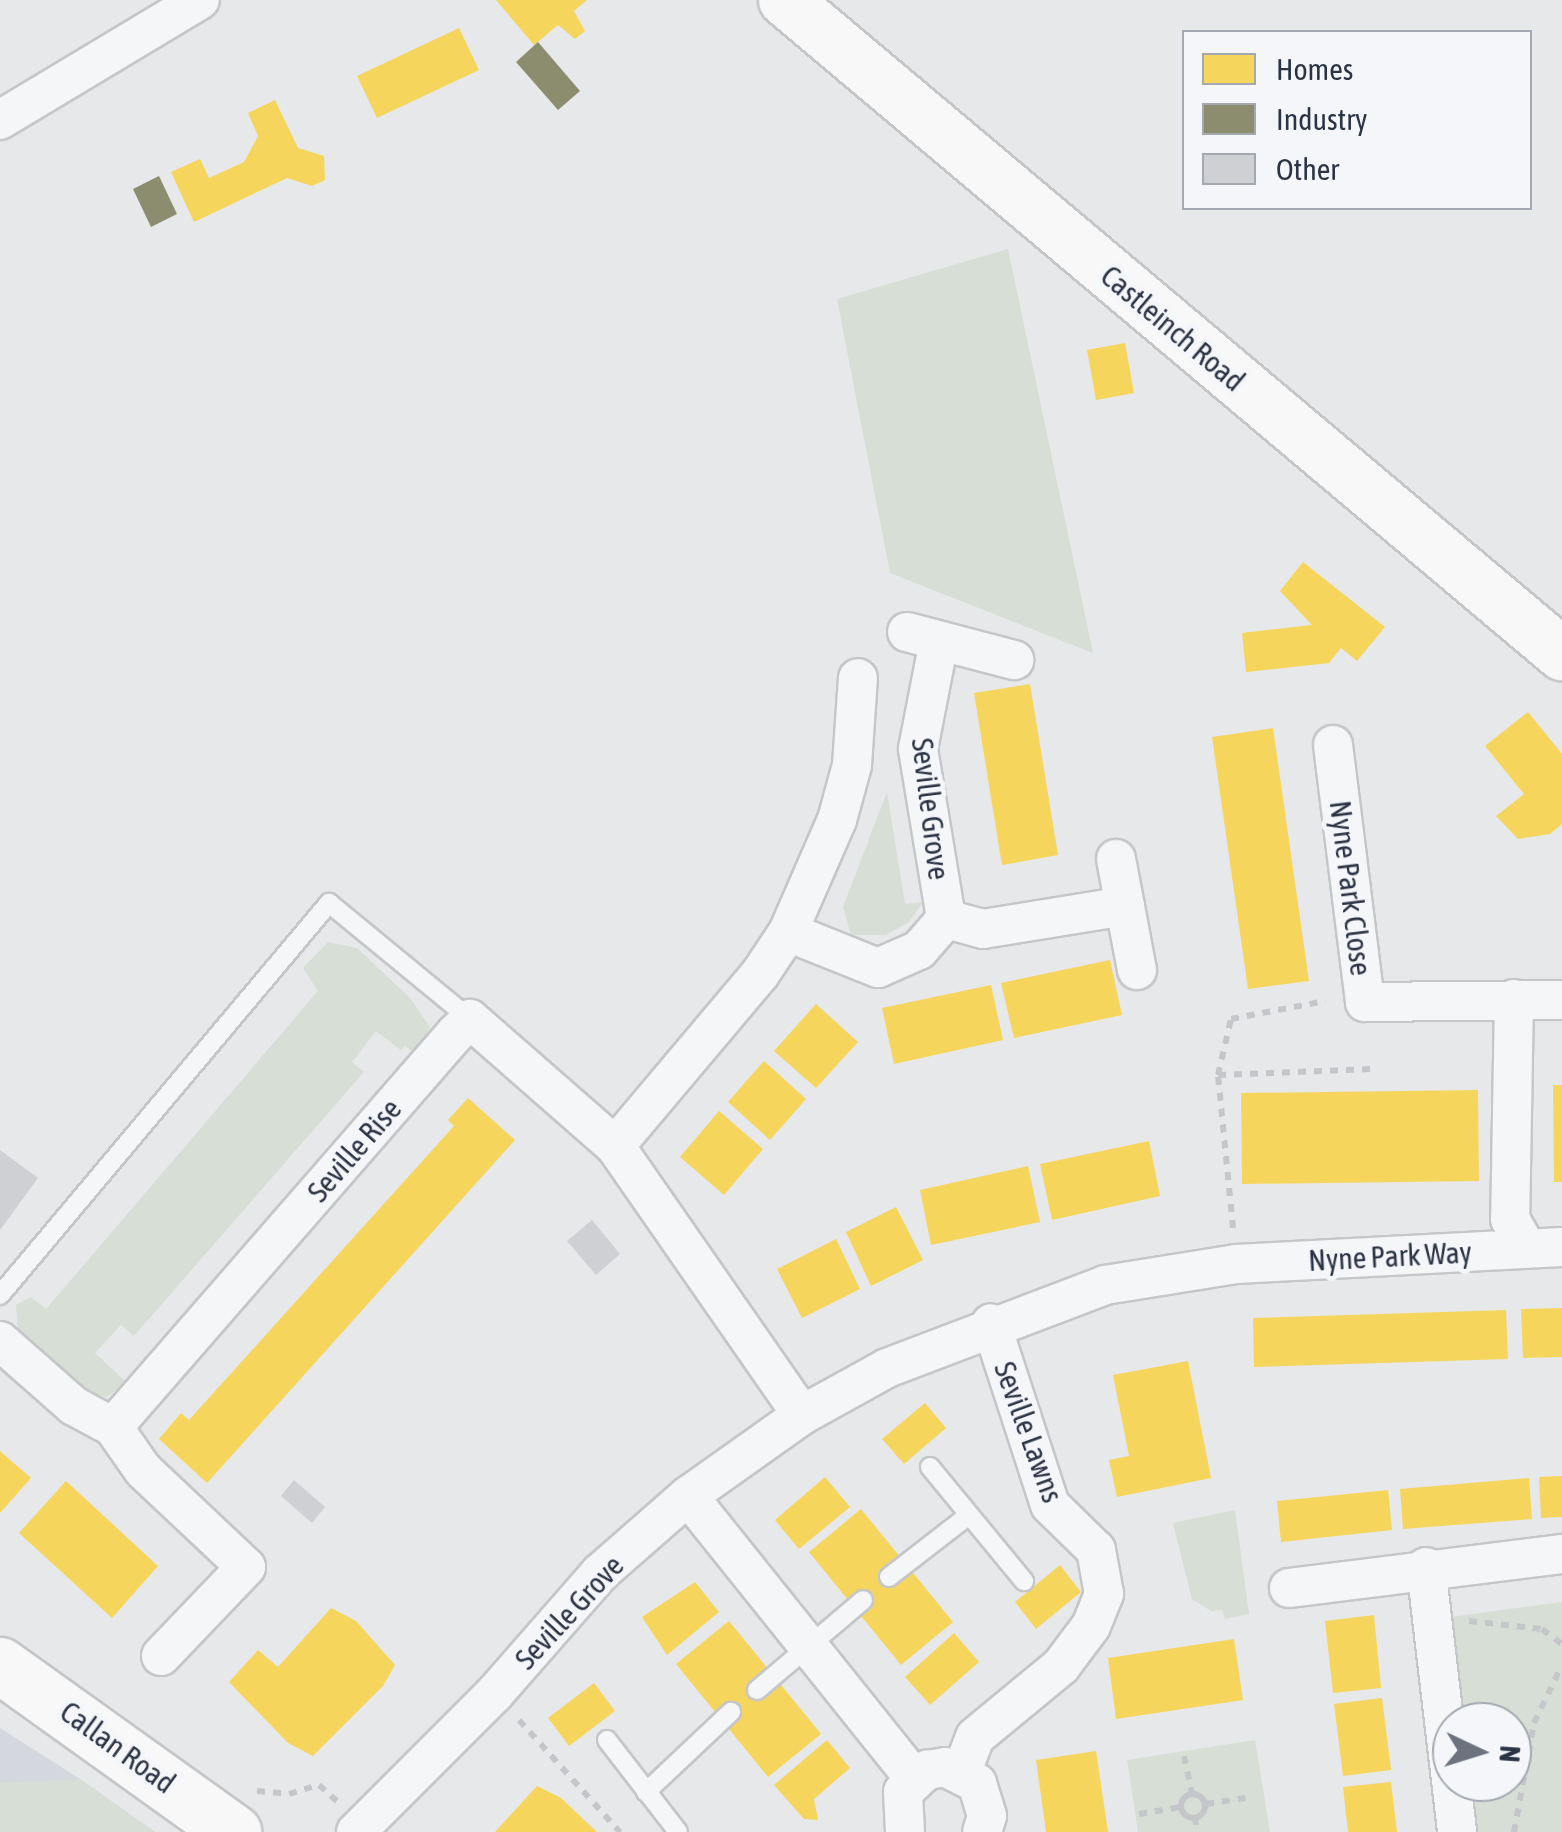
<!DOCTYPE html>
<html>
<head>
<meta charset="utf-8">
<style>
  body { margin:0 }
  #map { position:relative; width:1562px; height:1832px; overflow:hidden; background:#e6e8ea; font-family:"Asap Condensed",sans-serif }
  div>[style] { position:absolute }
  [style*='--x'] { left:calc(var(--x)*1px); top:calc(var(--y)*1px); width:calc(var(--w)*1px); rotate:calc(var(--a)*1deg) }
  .built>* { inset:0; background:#d4d7dd }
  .green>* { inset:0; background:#d6ded6 }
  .homes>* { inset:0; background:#f6d55c }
  .industry>* { inset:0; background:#8c8c6e }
  .building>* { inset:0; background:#ced0d3 }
  .path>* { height:6px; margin-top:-3px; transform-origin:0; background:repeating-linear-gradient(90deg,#c5c6ca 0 8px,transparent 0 16px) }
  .path>.ring { margin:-3px; padding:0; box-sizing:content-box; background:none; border:6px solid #c5c6ca; border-radius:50% }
  .roads { filter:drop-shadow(2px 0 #c4c6c8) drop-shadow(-2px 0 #c4c6c8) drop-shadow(0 2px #c4c6c8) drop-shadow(0 -2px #c4c6c8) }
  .lane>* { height:18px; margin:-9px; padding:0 9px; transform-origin:9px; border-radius:9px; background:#f5f6f7 }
  .street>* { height:38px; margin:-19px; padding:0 19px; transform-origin:19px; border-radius:19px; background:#f5f6f7 }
  .secondary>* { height:52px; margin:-26px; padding:0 26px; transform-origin:26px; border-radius:26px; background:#f8f8f8 }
  .primary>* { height:55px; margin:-27.5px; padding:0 27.5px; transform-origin:27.5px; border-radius:27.5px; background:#f8f8f8 }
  span { translate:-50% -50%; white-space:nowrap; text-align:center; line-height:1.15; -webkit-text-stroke:10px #f4f6f9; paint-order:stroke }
  .street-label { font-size:30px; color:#2b3445 }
  .legend { position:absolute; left:1182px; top:30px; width:350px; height:180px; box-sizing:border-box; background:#f4f6f9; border:2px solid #a4a8b1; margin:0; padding:12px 18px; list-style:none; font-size:30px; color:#2b3445 }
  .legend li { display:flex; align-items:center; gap:20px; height:50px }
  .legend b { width:50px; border:2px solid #a4a8b1 }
  .north { position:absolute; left:1432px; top:1702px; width:100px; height:100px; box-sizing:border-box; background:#f4f6f9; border:2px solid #a4a8b1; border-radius:50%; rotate:94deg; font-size:28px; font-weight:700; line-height:40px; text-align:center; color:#2b3445 }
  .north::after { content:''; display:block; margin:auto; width:35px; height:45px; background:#6c737f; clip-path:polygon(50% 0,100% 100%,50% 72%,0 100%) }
</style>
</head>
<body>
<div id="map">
  <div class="built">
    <div style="clip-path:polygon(0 1728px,80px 1779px,155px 1832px,0 1832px)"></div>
  </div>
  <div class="green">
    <div style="clip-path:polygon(1008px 249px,1093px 653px,890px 573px,837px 299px)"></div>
    <div style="clip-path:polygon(887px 792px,905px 904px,923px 902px,909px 922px,886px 935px,851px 935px,843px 907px)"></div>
    <div style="clip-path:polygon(328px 942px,357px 948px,410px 998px,430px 1027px,422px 1044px,414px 1053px,405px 1046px,401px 1050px,376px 1031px,352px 1062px,364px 1072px,134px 1336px,121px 1325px,95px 1353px,126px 1382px,107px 1397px,87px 1393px,18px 1336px,16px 1305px,31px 1297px,46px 1309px,318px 991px,303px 968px)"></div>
    <div style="clip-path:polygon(1235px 1510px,1249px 1614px,1225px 1619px,1222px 1610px,1211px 1611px,1192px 1599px,1173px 1523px)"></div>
    <div style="clip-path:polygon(1562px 1602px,1562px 1832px,1471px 1832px,1466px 1782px,1512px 1782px,1512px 1722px,1461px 1722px,1451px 1617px)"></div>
    <div style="clip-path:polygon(1255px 1740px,1270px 1832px,1138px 1832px,1127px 1760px)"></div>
    <div style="clip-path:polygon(80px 1779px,155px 1832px,0 1832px,0 1783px)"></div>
  </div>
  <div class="homes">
    <div style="clip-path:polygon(496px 0,587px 0,574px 11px,585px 31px,575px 39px,558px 25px,534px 45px)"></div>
    <div style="clip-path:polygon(459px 28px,479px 70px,377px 118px,357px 76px)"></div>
    <div style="clip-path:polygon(275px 100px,298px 148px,324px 156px,325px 180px,312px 186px,287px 178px,194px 222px,171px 172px,200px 159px,209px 178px,244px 162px,258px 136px,248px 113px)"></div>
    <div style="clip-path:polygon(1125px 343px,1134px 393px,1096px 400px,1087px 350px)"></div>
    <div style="clip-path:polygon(1303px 562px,1385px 627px,1357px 661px,1341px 648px,1329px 663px,1246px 672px,1242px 633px,1312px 625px,1280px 591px)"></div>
    <div style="clip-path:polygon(1030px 684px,1058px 855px,1002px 865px,974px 693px)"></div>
    <div style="clip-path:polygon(1528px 712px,1562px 754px,1562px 824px,1550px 834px,1518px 839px,1496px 816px,1524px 794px,1485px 746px)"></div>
    <div style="clip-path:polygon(1273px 728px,1309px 981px,1248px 989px,1212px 737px)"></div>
    <div style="clip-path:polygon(1110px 960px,1122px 1015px,1014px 1038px,1001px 983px)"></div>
    <div style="clip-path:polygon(991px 985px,1003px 1040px,894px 1064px,882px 1008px)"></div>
    <div style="clip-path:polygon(816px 1004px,858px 1042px,816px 1088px,774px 1051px)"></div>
    <div style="clip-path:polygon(764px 1061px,806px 1099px,770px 1140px,728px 1102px)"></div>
    <div style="clip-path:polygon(1553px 1085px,1562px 1085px,1562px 1182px,1554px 1182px)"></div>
    <div style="clip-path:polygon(1478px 1090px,1479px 1181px,1242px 1184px,1241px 1093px)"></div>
    <div style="clip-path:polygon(468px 1098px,515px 1140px,207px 1483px,159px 1439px,181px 1413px,189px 1420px,454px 1126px,448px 1120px)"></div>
    <div style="clip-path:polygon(719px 1111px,763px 1149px,724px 1195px,680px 1157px)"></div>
    <div style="clip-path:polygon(1149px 1141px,1160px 1196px,1052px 1220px,1040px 1164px)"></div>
    <div style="clip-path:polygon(1028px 1166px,1040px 1222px,931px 1245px,920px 1190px)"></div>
    <div style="clip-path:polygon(896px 1207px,923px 1260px,871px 1286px,846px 1232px)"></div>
    <div style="clip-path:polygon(836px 1239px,860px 1289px,802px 1318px,777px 1269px)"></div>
    <div style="clip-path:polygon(1562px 1308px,1562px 1357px,1523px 1358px,1521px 1309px)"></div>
    <div style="clip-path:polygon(1506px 1310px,1508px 1359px,1254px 1367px,1253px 1318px)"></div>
    <div style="clip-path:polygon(1188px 1361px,1211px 1478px,1117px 1497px,1109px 1460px,1129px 1456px,1113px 1375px)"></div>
    <div style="clip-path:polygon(925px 1403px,946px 1428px,904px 1464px,882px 1439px)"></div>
    <div style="clip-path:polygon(0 1451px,31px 1478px,0 1513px)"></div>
    <div style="clip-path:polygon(1562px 1476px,1562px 1517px,1541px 1518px,1539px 1477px)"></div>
    <div style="clip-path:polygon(825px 1477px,850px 1507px,799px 1549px,775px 1520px)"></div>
    <div style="clip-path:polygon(1529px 1478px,1532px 1519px,1403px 1529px,1400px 1489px)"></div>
    <div style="clip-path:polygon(66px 1481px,158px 1566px,112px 1618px,19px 1533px)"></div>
    <div style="clip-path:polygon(1388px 1490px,1392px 1530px,1281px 1542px,1277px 1501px)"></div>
    <div style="clip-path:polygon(861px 1509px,953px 1622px,901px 1665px,809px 1552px)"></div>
    <div style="clip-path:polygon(1060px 1565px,1081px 1592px,1036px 1629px,1015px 1602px)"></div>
    <div style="clip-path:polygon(695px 1582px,719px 1612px,667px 1655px,642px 1617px)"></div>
    <div style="clip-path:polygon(331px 1608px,356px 1621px,395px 1665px,383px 1686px,313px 1756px,288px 1743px,229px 1682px,258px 1650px,278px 1667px)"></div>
    <div style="clip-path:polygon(1374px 1615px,1381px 1688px,1333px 1693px,1325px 1621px)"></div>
    <div style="clip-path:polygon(729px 1621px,821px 1734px,768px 1777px,676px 1664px)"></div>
    <div style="clip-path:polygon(954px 1633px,979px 1662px,930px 1705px,905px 1677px)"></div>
    <div style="clip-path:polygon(1234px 1639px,1243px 1700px,1116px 1719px,1108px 1658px)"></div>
    <div style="clip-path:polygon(594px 1683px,615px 1711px,569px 1746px,548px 1718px)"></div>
    <div style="clip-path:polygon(1382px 1698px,1391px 1770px,1343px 1776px,1334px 1704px)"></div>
    <div style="clip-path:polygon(827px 1740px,850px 1768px,814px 1799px,818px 1820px,804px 1819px,774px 1785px)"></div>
    <div style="clip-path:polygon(1096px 1751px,1108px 1832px,1046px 1832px,1036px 1760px)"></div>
    <div style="clip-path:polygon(1391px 1782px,1397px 1832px,1348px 1832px,1343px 1787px)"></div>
    <div style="clip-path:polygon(537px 1786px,561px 1798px,597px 1832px,495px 1832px)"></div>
  </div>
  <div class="industry">
    <div style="clip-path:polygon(538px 42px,580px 91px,558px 110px,516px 62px)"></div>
    <div style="clip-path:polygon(159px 176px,177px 214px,151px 227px,133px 189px)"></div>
  </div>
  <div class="building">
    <div style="clip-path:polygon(0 1150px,38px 1178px,0 1230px)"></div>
    <div style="clip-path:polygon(592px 1220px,620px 1254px,596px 1275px,567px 1241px)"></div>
    <div style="clip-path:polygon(294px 1480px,325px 1507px,312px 1523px,281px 1496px)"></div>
  </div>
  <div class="path">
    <div style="--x:1218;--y:1075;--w:154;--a:-2.2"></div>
    <div style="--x:1233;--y:1228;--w:154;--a:-95.6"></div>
    <div style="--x:1218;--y:1075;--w:57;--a:-76.9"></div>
    <div style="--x:1231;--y:1019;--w:96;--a:-10.8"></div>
    <div style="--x:1469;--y:1621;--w:73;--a:6.3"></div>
    <div style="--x:1542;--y:1629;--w:25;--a:37"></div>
    <div style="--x:519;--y:1720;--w:151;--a:48"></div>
    <div style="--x:1184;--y:1756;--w:39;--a:78"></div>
    <div style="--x:257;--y:1791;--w:32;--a:5"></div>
    <div style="--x:289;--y:1794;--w:31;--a:-17"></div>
    <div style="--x:319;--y:1785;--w:25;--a:42"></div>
    <div class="ring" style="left:1181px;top:1794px;width:18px;height:18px"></div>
    <div style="--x:1206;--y:1804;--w:47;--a:-8.7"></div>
    <div style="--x:1139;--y:1814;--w:43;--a:-9.5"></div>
    <div style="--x:1195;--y:1817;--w:15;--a:82"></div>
    <div style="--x:1514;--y:1832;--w:111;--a:-79.6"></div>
    <div style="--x:1534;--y:1723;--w:64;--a:-64.2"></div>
  </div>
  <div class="roads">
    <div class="lane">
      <div style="--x:0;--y:1295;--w:512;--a:-49.99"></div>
      <div style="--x:329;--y:903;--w:183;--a:39.4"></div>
      <div style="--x:930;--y:1467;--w:148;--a:50.5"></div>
      <div style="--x:889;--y:1577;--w:101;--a:-37.8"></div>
      <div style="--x:757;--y:1690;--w:139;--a:-40.3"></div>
      <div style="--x:607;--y:1740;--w:116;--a:52.3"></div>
      <div style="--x:646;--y:1792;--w:117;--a:-43.3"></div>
    </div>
    <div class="street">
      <div style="--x:0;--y:120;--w:233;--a:-31"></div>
      <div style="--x:907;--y:632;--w:111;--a:14.7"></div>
      <div style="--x:939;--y:641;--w:110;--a:101"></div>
      <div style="--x:918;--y:749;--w:172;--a:80.6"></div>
      <div style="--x:1333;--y:745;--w:259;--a:82.9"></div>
      <div style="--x:1365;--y:1002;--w:197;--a:-0.6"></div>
      <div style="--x:1116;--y:859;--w:113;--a:79.3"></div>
      <div style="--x:788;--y:932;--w:97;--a:21.8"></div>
      <div style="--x:878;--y:968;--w:45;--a:-23.7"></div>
      <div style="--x:919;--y:950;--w:41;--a:-48.9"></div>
      <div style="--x:946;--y:919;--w:38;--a:15"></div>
      <div style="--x:983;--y:929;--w:144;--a:-9.2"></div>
      <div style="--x:1514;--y:999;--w:220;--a:91"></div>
      <div style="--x:1510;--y:1219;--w:34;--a:60"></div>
      <div style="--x:0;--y:1341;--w:98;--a:41.3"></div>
      <div style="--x:74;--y:1406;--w:44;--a:28.3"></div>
      <div style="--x:802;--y:1415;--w:328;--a:-124.8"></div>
      <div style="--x:615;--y:1146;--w:225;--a:-49.9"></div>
      <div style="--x:760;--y:974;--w:50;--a:-56.3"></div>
      <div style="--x:788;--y:932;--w:122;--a:-66.4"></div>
      <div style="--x:837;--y:820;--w:57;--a:-74.7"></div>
      <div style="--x:852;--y:765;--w:87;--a:-86.1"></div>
      <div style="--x:688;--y:1496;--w:361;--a:51.3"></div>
      <div style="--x:1426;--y:1567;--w:267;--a:83.3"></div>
      <div style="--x:1289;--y:1588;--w:275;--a:-7.1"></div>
      <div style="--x:161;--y:1656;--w:123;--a:-46.3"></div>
      <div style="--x:246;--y:1567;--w:141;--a:-136.7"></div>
      <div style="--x:143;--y:1470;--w:52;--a:-124.9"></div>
      <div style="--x:113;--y:1427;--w:521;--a:-48.97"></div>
      <div style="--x:455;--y:1034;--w:21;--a:-45"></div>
      <div style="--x:470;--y:1019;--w:193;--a:41.2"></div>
      <div style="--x:962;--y:1771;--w:36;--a:-69"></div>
      <div style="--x:975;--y:1737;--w:112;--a:-39.5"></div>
      <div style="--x:1061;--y:1666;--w:50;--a:-53.1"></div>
      <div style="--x:1091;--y:1626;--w:35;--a:-68"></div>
      <div style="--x:1104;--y:1594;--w:45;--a:-100.3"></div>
      <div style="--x:1096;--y:1550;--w:64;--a:-135.6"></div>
      <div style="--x:1050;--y:1505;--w:191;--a:-108"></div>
      <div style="--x:356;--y:1832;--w:197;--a:-45"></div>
      <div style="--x:495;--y:1693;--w:159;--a:-48.8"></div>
      <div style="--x:600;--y:1573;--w:117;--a:-41.2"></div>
      <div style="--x:688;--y:1496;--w:140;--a:-35.4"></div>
      <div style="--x:802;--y:1415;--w:97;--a:-28.9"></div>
      <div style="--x:887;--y:1368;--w:233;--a:-20.8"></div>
      <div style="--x:1105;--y:1285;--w:133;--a:-9.1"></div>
      <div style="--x:1236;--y:1264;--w:326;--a:-3"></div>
      <div style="--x:905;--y:1832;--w:40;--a:-92.9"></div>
      <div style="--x:903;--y:1792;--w:33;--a:-43"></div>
      <div style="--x:927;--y:1770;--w:18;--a:-9"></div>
      <div style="--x:945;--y:1767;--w:36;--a:27"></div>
      <div style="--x:977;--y:1783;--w:34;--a:73"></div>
      <div style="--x:987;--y:1816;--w:17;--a:107"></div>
    </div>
    <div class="secondary">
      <div style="--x:785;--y:0;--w:1016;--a:40.09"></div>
    </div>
    <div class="primary">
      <div style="--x:0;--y:1665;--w:287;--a:35.6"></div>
    </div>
  </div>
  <div class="street-label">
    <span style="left:1173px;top:328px;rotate:40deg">Castleinch Road</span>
    <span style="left:931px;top:809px;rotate:83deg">Seville Grove</span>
    <span style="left:1351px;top:888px;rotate:83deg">Nyne Park Close</span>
    <span style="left:354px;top:1150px;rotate:-49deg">Seville Rise</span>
    <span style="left:1390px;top:1256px;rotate:-3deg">Nyne Park Way</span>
    <span style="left:1029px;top:1432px;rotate:70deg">Seville Lawns</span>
    <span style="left:569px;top:1612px;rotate:-47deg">Seville Grove</span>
    <span style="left:118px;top:1747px;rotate:36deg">Callan Road</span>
  </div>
  <ul class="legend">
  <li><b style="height:28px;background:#f6d55c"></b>Homes</li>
  <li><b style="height:28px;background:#8c8c6e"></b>Industry</li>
  <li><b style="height:28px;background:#ced0d3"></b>Other</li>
  </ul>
  <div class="north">N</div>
</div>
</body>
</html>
